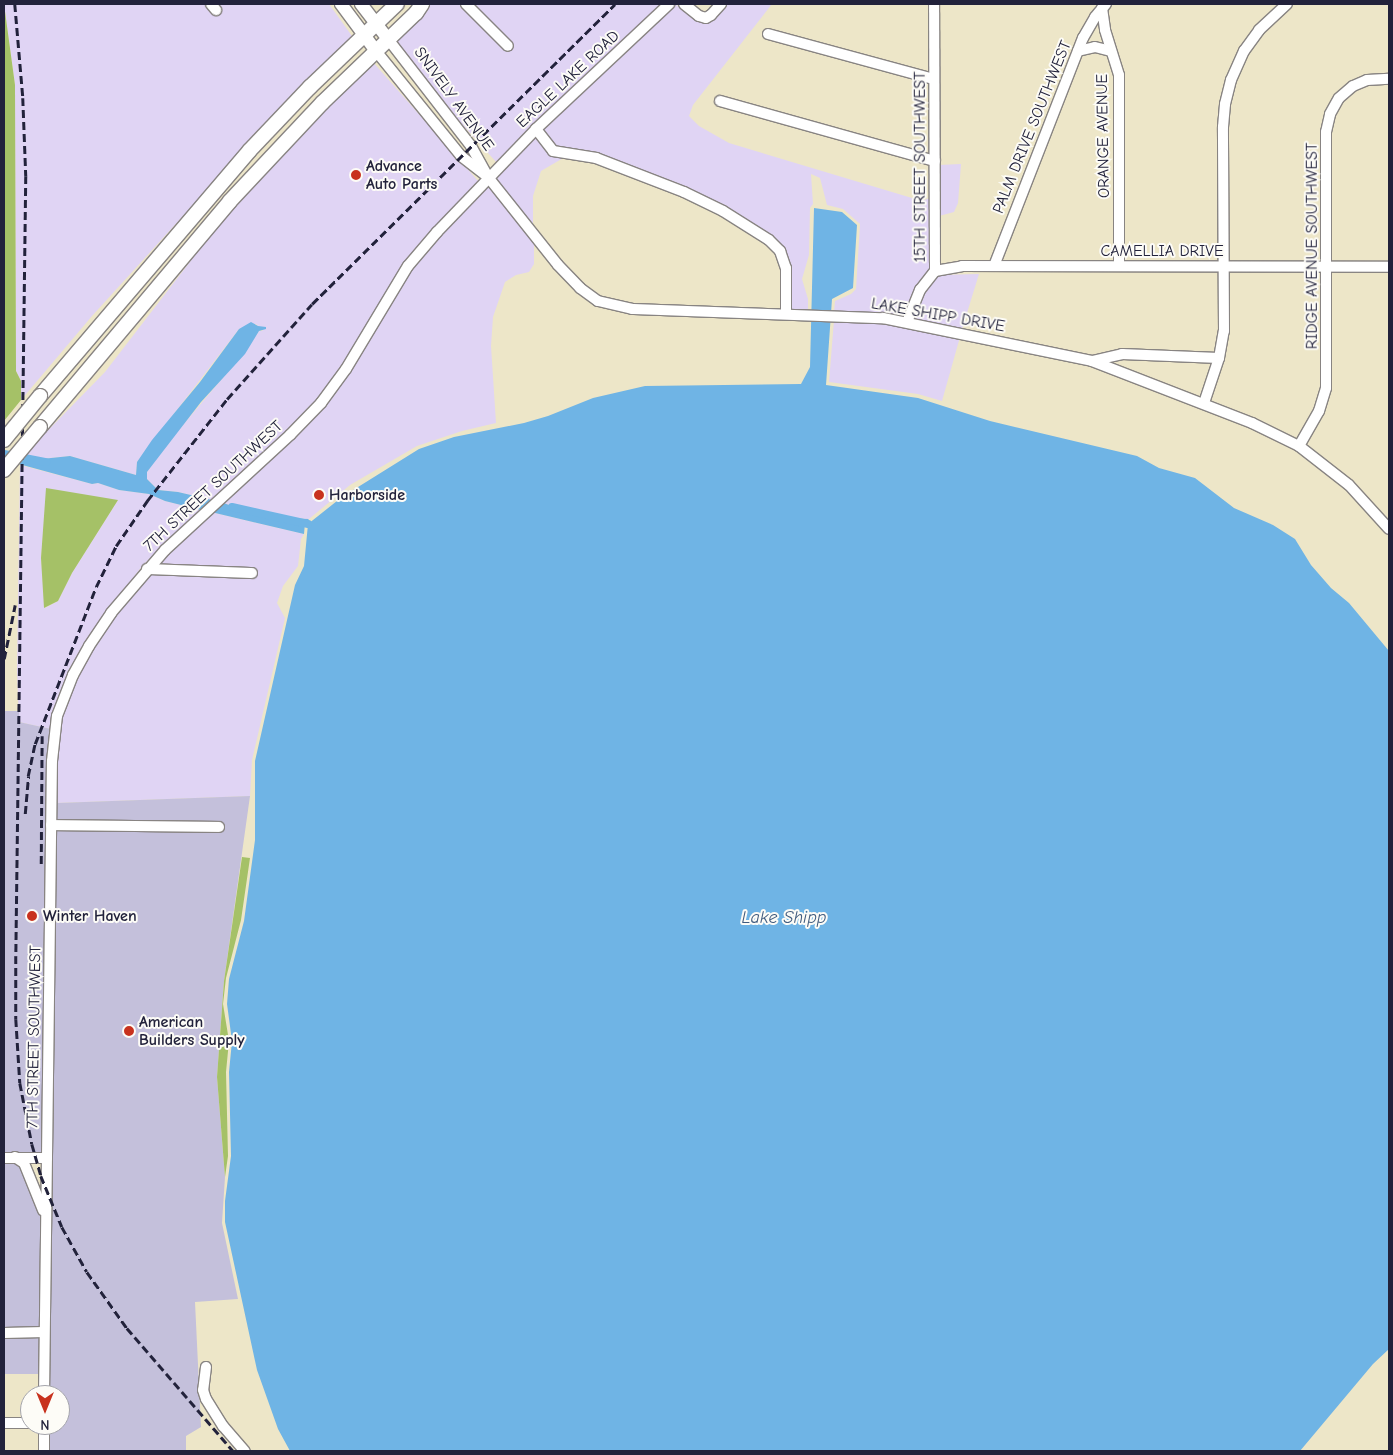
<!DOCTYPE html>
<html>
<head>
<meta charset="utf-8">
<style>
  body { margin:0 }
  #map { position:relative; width:1393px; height:1455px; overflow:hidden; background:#ede6c8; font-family:"Comic Neue",sans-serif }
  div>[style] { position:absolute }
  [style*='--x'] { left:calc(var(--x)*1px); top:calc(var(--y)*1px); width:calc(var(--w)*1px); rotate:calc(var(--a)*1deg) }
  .built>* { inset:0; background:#e0d4f4 }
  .industrial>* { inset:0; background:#c4c0db }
  .green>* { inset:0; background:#a5c167 }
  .water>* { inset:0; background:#6fb4e5 }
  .canal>* { height:8px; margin:-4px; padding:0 4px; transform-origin:4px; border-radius:4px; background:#6fb4e5 }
  .roads { filter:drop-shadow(1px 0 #888482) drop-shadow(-1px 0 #888482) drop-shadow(0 1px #888482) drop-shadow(0 -1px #888482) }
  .minor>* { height:10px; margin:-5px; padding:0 5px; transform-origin:5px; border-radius:5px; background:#fff }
  .major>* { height:12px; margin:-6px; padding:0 6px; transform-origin:6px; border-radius:6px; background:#fff }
  .highway>* { height:14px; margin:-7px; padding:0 7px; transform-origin:7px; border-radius:7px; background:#fff }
  .rail>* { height:2.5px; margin-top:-1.25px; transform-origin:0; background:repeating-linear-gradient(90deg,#22223b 0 8px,transparent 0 12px) }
  .bridges { filter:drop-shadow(1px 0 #888482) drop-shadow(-1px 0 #888482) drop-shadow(0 1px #888482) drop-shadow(0 -1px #888482) }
  .highway-bridge>* { height:14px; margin:-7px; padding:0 7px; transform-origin:7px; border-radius:7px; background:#fff }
  .dots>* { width:14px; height:14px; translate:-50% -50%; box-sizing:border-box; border:2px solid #fdfcf7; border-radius:50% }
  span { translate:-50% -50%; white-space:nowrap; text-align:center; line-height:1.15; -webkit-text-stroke:4px #fdfcf7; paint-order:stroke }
  .street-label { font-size:16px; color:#22223b }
  .poi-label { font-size:16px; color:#22223b; font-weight:700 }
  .left { translate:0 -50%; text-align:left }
  .water-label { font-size:18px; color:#415c7f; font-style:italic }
  .frame { position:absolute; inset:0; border:5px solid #22223b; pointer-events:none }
  .north { position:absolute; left:20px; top:1385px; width:50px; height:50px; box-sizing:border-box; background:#fdfcf7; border:1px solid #a5a5ac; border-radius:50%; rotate:180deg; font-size:14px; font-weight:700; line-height:20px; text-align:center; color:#22223b }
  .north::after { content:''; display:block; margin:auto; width:18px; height:22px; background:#c8321e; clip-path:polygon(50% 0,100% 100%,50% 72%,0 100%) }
</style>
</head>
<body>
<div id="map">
  <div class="built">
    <div style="clip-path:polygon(4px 4px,206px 4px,216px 15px,221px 10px,216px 4px,329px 4px,352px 36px,294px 94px,92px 316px,21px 400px,21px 381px,16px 371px,15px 85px)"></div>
    <div style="clip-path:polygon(430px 4px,460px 4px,509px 52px,513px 45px,472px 4px,663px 4px,497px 163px,443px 103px,394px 39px)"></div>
    <div style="clip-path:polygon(675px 4px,697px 20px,714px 18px,726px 4px,772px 4px,693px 105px,689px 116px,699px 126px,729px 143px,922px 201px,932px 197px,931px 270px,904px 317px,834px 312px,835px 301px,851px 294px,856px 289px,860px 224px,843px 209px,827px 205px,820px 178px,811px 174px,813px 204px,810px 208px,809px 255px,802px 279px,808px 299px,808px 311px,790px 310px,790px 267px,753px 224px,597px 154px,555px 147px,542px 130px)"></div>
    <div style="clip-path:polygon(372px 61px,479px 182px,434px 229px,318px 400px,287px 431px,212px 500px,178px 492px,158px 490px,147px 479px,147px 472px,166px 445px,232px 367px,259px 331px,263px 331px,256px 324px,239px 329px,137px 462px,136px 475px,70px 456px,32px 460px,21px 458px,105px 372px,243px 193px)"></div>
    <div style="clip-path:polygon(536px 136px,565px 157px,541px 171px,533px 196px,533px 227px,494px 178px)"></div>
    <div style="clip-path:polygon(961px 164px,958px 203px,954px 212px,939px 216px,939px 165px)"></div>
    <div style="clip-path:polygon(488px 183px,534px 241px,534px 264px,529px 272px,516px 275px,505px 282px,493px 317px,491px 346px,496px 423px,462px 431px,417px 446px,350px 485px,309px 519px,281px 518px,245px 511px,221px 502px,292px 438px,411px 268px)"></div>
    <div style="clip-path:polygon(979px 274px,962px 329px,912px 319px,920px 298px,937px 275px)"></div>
    <div style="clip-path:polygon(834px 320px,882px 323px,960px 337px,942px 401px,918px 394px,829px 382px)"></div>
    <div style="clip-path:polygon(evenodd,20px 465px,92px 484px,98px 483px,119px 490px,149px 494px,165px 501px,201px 510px,143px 565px,117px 599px,51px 729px,19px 722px,17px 671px,20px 465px,118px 500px,72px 573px,58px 601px,45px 608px,41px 558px,45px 514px,118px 500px)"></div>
    <div style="clip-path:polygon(211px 512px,304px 534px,301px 539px,298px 566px,283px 586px,277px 603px,285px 618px,252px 760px,250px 796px,56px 803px,59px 730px,69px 694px,92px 648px,114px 616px,148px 574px,256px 577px,256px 569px,156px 566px)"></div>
  </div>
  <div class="industrial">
    <div style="clip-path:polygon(4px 711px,19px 711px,19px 722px,51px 729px,43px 1153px,4px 1153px)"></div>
    <div style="clip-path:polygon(59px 730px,57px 803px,250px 796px,224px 981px,217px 1077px,225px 1177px,222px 1223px,238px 1299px,195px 1302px,201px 1427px,186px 1436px,186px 1451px,48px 1451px,48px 1425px,60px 1425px,60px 1395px,48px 1395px,55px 829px,223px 832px,223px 823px,55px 820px)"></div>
    <div style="clip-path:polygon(4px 1162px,14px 1162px,21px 1166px,42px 1216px,40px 1328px,4px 1328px)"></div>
    <div style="clip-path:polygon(40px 1336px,40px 1395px,38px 1395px,38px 1374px,4px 1374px,4px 1337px)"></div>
  </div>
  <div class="green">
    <div style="clip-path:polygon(4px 4px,15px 85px,16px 371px,21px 381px,21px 400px,4px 421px)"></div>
    <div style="clip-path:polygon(46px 488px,118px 500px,72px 573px,58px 601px,44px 608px,41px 558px)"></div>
    <div style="clip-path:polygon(242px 857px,250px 858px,241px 920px,226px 978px,223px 1004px,229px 1041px,226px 1072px,228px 1156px,225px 1177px,217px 1077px,224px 981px)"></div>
  </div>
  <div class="water">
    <div style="clip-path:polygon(814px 208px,842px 212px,857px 225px,853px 288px,832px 299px,826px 385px,918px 398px,990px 421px,1137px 456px,1159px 468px,1195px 478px,1234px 508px,1273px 525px,1295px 539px,1311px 565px,1331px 588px,1349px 603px,1389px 651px,1389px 1349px,1373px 1364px,1300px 1451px,290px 1451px,278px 1429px,257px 1370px,225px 1222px,225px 1201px,231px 1156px,229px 1072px,232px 1041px,227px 1004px,229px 979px,244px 921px,255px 840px,255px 761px,295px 585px,304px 566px,308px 524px,342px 497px,419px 449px,454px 437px,524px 423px,548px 416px,593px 398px,645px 386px,801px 384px,810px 367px)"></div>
    <div style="clip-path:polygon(251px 322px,258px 326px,266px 327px,266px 329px,259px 331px,245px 354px,201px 402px,147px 472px,147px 479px,158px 490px,178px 492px,212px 500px,201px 510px,165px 501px,149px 494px,119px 490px,98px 483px,92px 484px,15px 463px,20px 457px,32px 460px,70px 456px,136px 475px,137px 462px,152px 440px,200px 382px,239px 329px)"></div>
    <div style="clip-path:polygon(221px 502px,245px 511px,281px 518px,309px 519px,305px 523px,304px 534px,211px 512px)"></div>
  </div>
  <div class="canal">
    <div style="--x:4;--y:454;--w:43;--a:10.8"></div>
    <div style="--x:232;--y:507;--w:78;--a:12.6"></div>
  </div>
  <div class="roads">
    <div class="minor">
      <div style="--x:211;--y:4;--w:8;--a:50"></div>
      <div style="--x:466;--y:4;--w:59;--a:45"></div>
      <div style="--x:684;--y:4;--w:19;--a:39"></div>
      <div style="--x:699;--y:16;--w:7;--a:16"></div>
      <div style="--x:706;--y:18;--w:6;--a:-31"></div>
      <div style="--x:711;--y:15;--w:15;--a:-48"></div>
      <div style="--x:1102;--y:8;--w:22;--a:82"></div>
      <div style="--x:1105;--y:30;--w:47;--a:72.7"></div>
      <div style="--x:1119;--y:75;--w:191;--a:90"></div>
      <div style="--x:768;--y:34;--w:172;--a:15.2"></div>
      <div style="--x:388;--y:39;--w:135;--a:52.2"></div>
      <div style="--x:471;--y:146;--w:35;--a:61"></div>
      <div style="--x:488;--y:177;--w:112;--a:51.5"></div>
      <div style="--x:558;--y:265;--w:32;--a:46"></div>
      <div style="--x:580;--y:288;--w:22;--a:36"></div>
      <div style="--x:598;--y:301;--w:35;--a:13"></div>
      <div style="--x:632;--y:309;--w:251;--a:2.1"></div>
      <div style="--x:883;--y:318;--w:213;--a:11.6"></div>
      <div style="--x:1092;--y:361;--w:172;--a:21.2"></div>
      <div style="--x:1252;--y:423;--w:52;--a:26.1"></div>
      <div style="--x:1299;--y:446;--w:63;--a:38"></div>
      <div style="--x:1349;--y:485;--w:59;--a:47.7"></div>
      <div style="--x:376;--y:51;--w:135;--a:51"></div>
      <div style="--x:461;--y:156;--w:31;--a:38"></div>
      <div style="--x:1078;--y:51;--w:17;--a:-13"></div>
      <div style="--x:1095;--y:47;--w:16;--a:14"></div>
      <div style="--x:720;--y:101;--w:223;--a:15.6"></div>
      <div style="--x:536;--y:129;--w:28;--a:52"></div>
      <div style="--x:553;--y:151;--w:44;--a:9.2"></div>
      <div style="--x:596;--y:158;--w:94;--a:21.1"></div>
      <div style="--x:684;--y:192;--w:43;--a:26"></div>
      <div style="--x:723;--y:211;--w:54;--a:32.2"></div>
      <div style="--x:769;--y:240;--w:16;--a:45"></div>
      <div style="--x:780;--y:251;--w:18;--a:71"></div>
      <div style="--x:786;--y:268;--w:46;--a:90"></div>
      <div style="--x:994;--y:266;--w:245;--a:-68.7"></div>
      <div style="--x:1083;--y:38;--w:24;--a:-60"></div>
      <div style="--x:1095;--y:17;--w:17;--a:-50"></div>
      <div style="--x:935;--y:271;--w:27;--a:-10"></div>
      <div style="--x:962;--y:266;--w:427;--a:0.1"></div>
      <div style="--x:907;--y:322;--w:35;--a:-68"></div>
      <div style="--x:920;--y:290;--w:24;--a:-52"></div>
      <div style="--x:935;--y:271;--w:267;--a:-90.2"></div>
      <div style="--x:1092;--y:361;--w:31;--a:-13"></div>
      <div style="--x:1122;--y:354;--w:97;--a:2.4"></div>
      <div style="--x:1204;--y:403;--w:47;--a:-71.6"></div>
      <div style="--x:1219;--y:358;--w:27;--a:-80"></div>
      <div style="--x:1224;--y:331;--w:204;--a:-90.3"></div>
      <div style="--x:1223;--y:127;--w:23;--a:-85"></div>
      <div style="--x:1225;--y:104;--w:25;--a:-76"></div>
      <div style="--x:1231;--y:80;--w:32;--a:-66"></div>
      <div style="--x:1244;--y:51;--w:26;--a:-54"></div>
      <div style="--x:1259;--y:30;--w:38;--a:-43"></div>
      <div style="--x:1299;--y:446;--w:40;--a:-60.3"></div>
      <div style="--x:1319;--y:411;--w:24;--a:-73"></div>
      <div style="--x:1326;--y:388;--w:256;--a:-90"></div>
      <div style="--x:1326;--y:132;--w:18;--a:-77"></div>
      <div style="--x:1330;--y:114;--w:18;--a:-61"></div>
      <div style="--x:1339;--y:98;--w:18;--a:-41"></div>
      <div style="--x:1353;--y:86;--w:15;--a:-23"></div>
      <div style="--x:1367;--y:80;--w:22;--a:-3"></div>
      <div style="--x:147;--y:569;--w:105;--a:2.2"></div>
      <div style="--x:51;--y:825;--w:168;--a:0.7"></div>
      <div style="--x:15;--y:1157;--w:11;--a:34"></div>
      <div style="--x:24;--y:1163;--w:51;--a:68"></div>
      <div style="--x:4;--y:1158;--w:43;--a:0"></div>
      <div style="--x:4;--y:1333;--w:40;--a:-1.4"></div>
      <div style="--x:206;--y:1367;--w:23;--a:97"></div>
      <div style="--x:203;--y:1390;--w:9;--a:72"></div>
      <div style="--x:206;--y:1399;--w:32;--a:58"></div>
      <div style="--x:223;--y:1426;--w:33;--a:49"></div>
      <div style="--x:44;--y:1395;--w:634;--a:-89.28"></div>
      <div style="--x:52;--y:761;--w:45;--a:-83.7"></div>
      <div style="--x:57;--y:716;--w:44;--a:-68.7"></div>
      <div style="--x:73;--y:675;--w:33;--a:-61"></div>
      <div style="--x:89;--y:646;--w:40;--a:-56"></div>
      <div style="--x:111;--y:613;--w:83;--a:-49.4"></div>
      <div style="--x:165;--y:550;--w:170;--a:-42.6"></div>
      <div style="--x:290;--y:435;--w:45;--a:-45.9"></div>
      <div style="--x:321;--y:403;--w:42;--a:-53.7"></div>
      <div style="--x:346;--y:369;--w:120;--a:-59"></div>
      <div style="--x:408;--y:266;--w:45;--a:-49.5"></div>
      <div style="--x:437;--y:232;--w:143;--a:-46.1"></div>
      <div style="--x:536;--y:129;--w:183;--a:-43.2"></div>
      <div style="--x:4;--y:1423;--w:26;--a:0"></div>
      <div style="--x:44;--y:1451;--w:26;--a:-90"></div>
    </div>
    <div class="major">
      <div style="--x:341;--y:4;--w:59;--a:53.3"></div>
      <div style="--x:361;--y:4;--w:44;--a:52.4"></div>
    </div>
    <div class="highway">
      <div style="--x:40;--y:396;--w:323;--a:-49.5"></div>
      <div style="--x:250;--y:150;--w:87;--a:-46.4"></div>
      <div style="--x:310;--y:87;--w:120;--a:-43.7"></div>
      <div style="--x:40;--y:427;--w:295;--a:-49.9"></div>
      <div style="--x:230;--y:201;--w:134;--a:-46.8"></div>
      <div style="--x:322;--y:103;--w:130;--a:-43.8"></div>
      <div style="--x:416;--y:13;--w:11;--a:-56"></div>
    </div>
  </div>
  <div class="rail">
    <div style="--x:15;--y:4;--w:94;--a:85.1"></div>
    <div style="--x:23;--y:98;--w:78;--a:87.8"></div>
    <div style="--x:26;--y:176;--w:780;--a:90.73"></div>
    <div style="--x:16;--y:956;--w:63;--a:90"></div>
    <div style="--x:16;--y:1019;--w:64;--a:86.4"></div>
    <div style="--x:20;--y:1083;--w:62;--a:78.9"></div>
    <div style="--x:32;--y:1144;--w:33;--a:74"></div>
    <div style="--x:41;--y:1176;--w:55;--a:67.6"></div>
    <div style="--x:62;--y:1227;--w:51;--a:60.9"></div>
    <div style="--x:87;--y:1272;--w:69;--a:54.5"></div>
    <div style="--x:127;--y:1328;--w:162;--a:49.2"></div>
    <div style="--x:4;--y:659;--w:55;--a:-78.5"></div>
    <div style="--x:25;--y:814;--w:38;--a:-85"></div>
    <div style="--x:28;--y:776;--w:33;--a:-78"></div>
    <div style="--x:35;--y:744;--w:168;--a:-68.8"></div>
    <div style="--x:96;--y:587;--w:46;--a:-64"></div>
    <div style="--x:116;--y:546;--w:55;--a:-55.4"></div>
    <div style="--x:147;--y:501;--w:130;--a:-51.9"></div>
    <div style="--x:227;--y:399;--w:127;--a:-48.2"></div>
    <div style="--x:312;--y:304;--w:426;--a:-44.7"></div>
    <div style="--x:41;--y:864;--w:128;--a:-89.6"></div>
  </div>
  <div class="bridges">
    <div class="highway-bridge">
      <div style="--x:4;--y:440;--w:57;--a:-50.7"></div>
      <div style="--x:4;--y:470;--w:56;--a:-50.1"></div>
    </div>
  </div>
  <div class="dots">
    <div style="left:356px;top:175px;background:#c8321e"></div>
    <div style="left:319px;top:495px;background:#c8321e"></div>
    <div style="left:32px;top:916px;background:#c8321e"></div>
    <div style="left:129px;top:1031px;background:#c8321e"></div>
  </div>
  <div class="street-label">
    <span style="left:568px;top:79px;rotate:-43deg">EAGLE LAKE ROAD</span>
    <span style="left:454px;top:99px;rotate:54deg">SNIVELY AVENUE</span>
    <span style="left:1032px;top:127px;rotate:-68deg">PALM DRIVE SOUTHWEST</span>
    <span style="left:1103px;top:136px;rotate:-91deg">ORANGE AVENUE</span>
    <span style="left:920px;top:167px;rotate:-90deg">15TH STREET SOUTHWEST</span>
    <span style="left:1312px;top:246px;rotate:-90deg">RIDGE AVENUE SOUTHWEST</span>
    <span style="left:1162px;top:251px">CAMELLIA DRIVE</span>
    <span style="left:938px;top:315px;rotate:10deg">LAKE SHIPP DRIVE</span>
    <span style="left:213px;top:486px;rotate:-43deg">7TH STREET SOUTHWEST</span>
    <span style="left:34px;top:1037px;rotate:-89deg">7TH STREET SOUTHWEST</span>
  </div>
  <div class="poi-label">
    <span class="left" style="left:366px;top:175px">Advance<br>Auto Parts</span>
    <span class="left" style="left:329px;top:495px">Harborside</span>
    <span class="left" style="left:43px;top:916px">Winter Haven</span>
    <span class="left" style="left:139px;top:1031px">American<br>Builders Supply</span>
  </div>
  <div class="water-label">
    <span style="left:784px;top:918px">Lake Shipp</span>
  </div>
  <div class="frame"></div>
  <div class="north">N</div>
</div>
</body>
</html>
